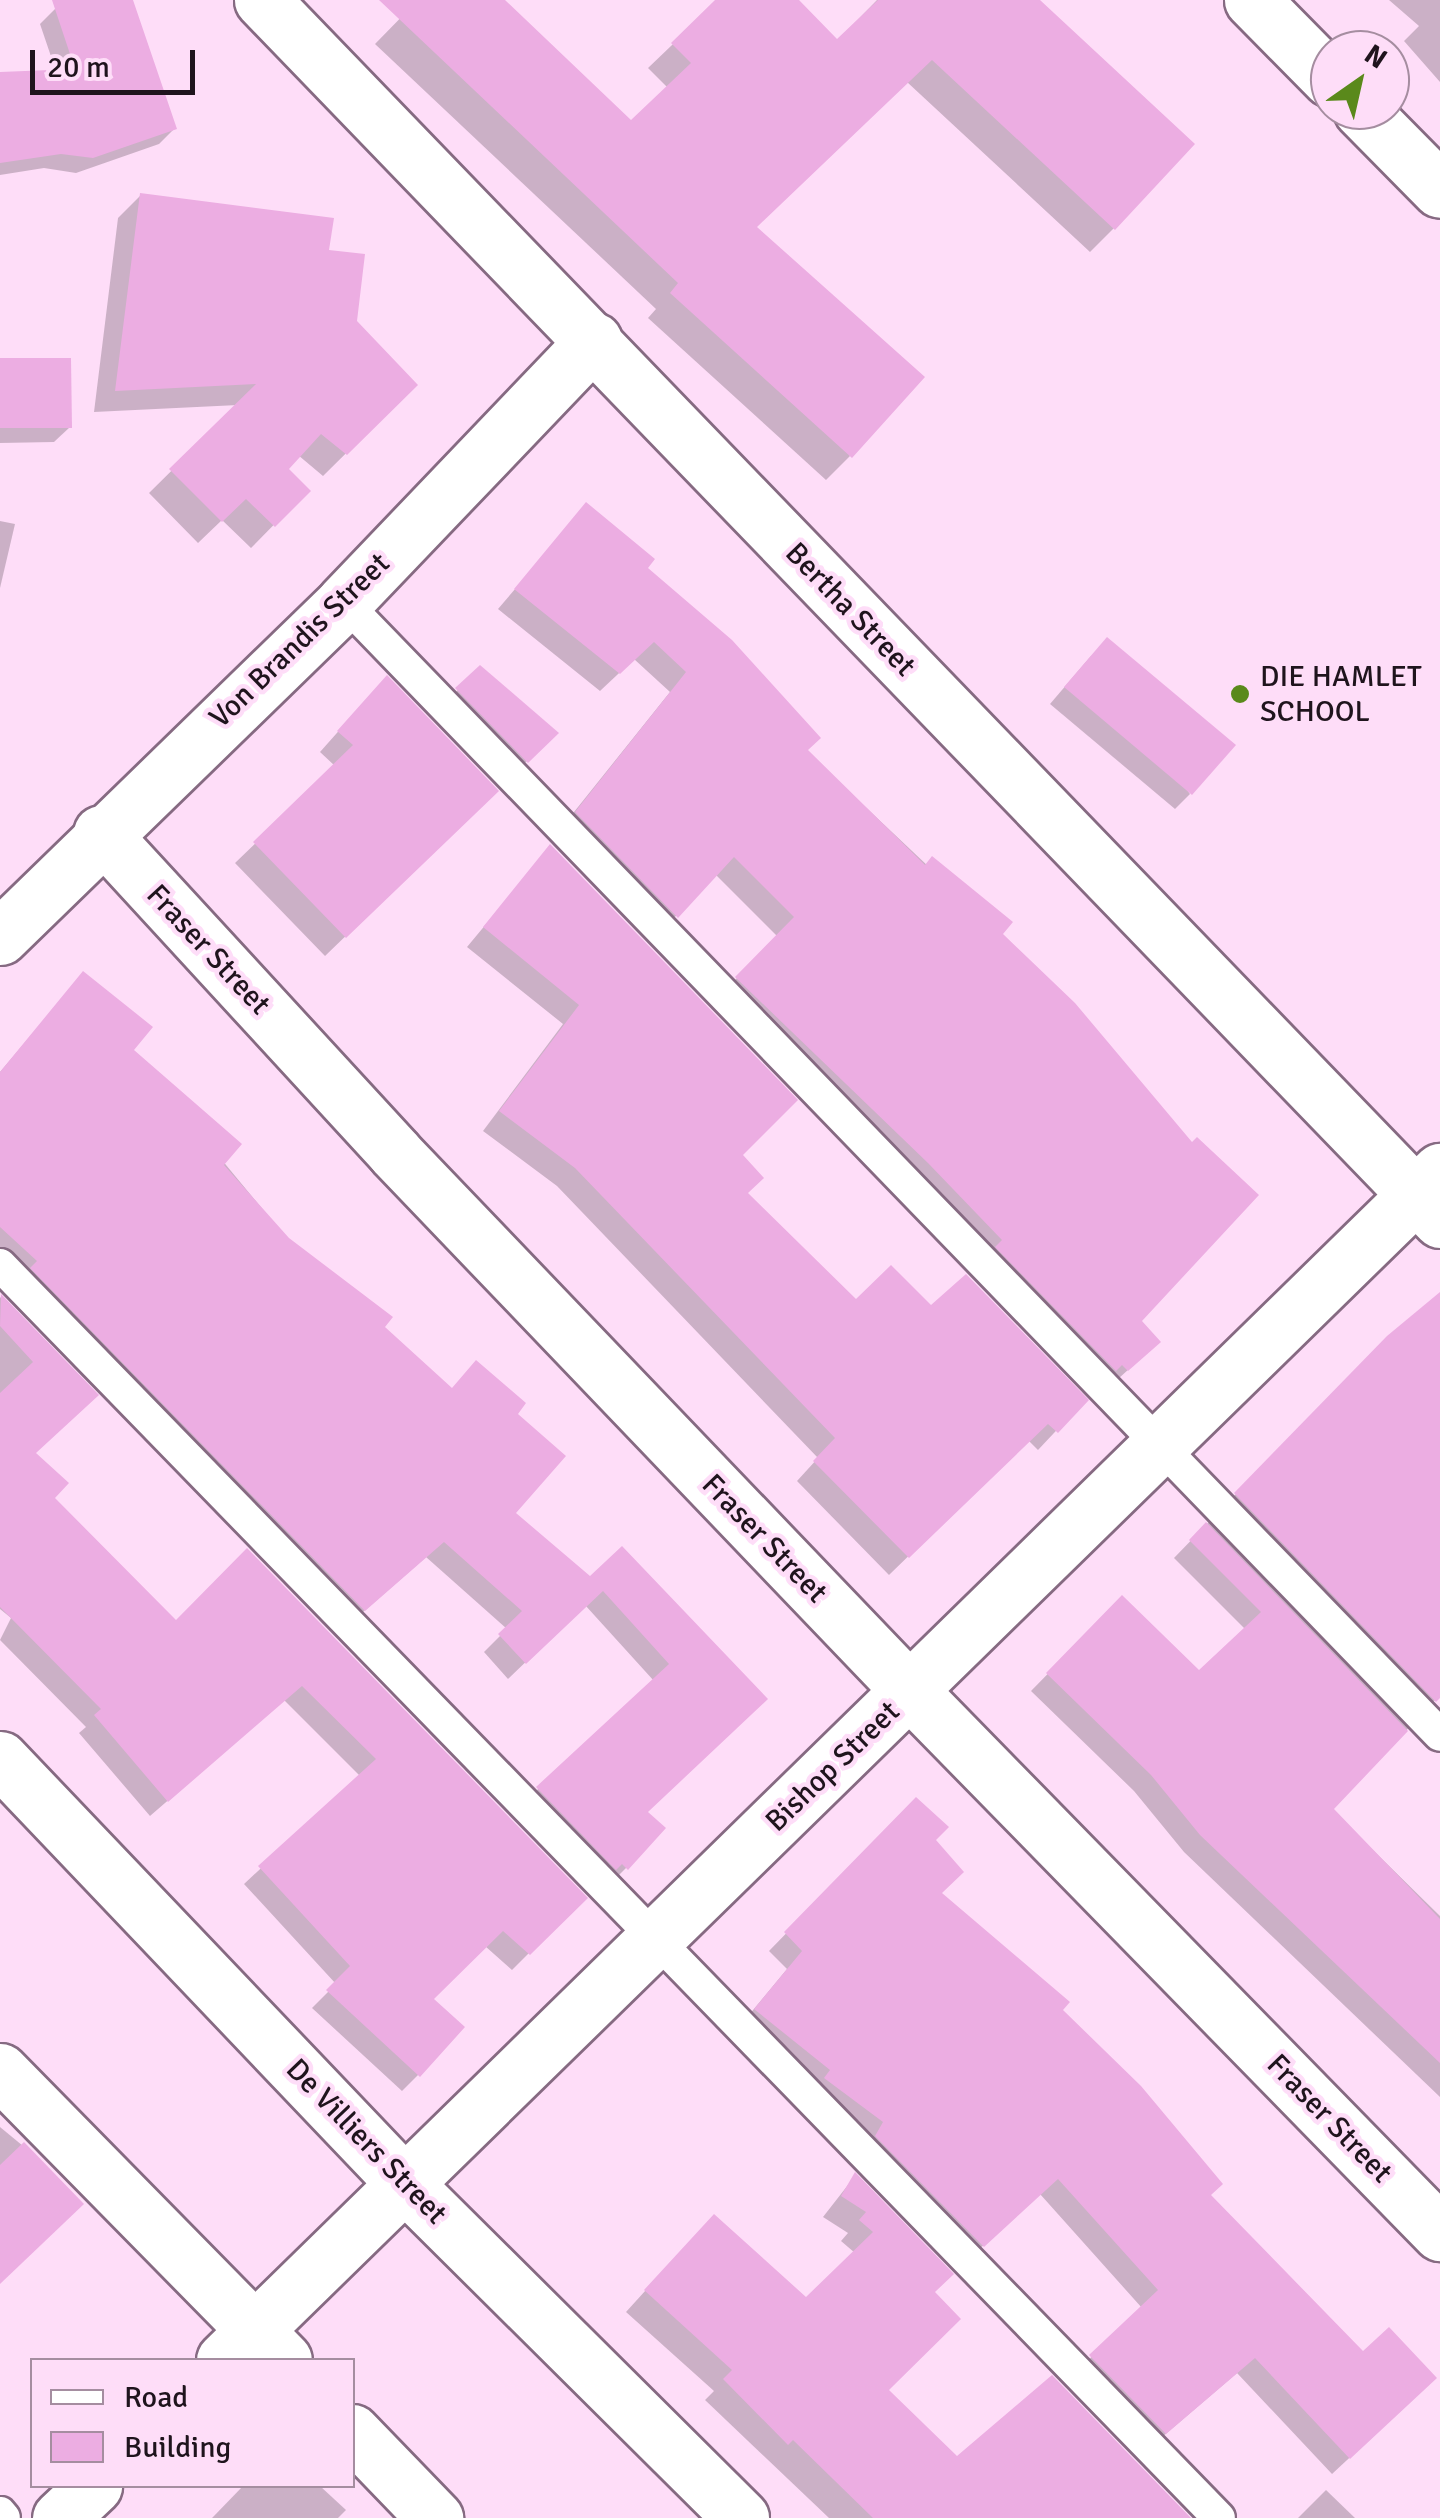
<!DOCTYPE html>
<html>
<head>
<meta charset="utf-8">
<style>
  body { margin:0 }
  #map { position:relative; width:1440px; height:2518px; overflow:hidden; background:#feddf8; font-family:Signika,sans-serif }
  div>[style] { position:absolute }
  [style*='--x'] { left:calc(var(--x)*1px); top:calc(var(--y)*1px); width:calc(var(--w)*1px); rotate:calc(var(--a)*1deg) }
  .shadow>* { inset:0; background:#0003 }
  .building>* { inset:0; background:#ecade2 }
  .roads { filter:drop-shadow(2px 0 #866a82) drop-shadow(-2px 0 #866a82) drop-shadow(0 2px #866a82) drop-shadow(0 -2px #866a82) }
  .lane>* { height:32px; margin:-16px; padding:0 16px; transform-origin:16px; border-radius:16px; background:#fff }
  .street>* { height:55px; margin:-27.5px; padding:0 27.5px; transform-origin:27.5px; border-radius:27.5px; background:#fff }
  .dots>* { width:28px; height:28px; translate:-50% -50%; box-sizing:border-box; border:5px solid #feddf8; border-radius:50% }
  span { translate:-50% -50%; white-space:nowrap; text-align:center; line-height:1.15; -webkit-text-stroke:9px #feddf8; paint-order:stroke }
  .street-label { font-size:30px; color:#1f141d }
  .poi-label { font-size:30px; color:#1f141d }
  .left { translate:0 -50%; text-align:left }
  .legend { position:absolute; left:30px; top:2358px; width:325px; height:130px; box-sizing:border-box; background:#feddf8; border:2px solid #a58da0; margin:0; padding:12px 18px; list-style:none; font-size:30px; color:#1f141d }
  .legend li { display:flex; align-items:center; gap:20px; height:50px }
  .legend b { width:50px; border:2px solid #a58da0 }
  .north { position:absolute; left:1310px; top:30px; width:100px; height:100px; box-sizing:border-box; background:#feddf8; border:2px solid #a58da0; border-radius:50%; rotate:34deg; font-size:28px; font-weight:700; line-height:40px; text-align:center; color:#1f141d }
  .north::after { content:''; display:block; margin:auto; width:35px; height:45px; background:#5a891b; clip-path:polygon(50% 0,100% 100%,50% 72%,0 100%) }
  .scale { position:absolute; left:30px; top:50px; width:165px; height:45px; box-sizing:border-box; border:5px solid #1f141d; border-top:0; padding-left:12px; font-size:30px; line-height:35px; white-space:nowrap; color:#1f141d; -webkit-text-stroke:8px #feddf8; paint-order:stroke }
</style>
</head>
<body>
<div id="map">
  <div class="shadow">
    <div style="clip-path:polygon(79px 0,131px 0,174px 129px,159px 144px,76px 173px,44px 168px,0 175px,0 90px,59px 80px,40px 24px,56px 8px)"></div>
    <div style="clip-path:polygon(418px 0,502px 0,631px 124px,668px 88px,648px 68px,719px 0,796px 0,836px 42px,877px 0,1036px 0,1114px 228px,1090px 252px,907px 82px,754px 228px,850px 456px,826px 480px,648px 318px,656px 309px,375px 44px)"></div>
    <div style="clip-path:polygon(1389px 0,1440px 0,1440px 82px,1404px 41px,1419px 26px)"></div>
    <div style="clip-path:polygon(141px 195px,327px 252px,354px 322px,415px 385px,323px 476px,298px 455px,286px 469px,307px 491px,251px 548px,222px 520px,198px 543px,149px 493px,238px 405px,94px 412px,118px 218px)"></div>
    <div style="clip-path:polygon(0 361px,70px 427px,54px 442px,0 443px)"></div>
    <div style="clip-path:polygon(586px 506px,805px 750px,1000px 934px,1138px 1321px,1139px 1360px,1108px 1388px,718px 997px,778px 937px,715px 874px,658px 935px,558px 832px,670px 692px,634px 659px,600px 691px,498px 609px)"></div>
    <div style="clip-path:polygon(0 521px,15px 524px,0 588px)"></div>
    <div style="clip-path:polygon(1091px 656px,1190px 794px,1175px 809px,1050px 704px)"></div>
    <div style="clip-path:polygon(480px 668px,555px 733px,512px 776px,443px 705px)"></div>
    <div style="clip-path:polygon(368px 698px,496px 791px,325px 956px,235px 863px,335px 766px,320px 752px)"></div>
    <div style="clip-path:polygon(550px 847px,739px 1155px,745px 1194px,856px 1303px,931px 1309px,1085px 1400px,1038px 1450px,1028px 1440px,889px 1575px,797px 1481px,818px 1458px,557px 1186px,483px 1131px,563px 1024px,467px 947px)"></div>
    <div style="clip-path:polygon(83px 974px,131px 1050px,288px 1240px,450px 1390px,514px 1414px,512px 1513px,590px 1580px,764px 1699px,645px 1813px,626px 1868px,610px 1884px,521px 1805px,654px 1681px,585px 1605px,508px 1679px,484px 1652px,507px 1629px,426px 1557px,347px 1626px,0 1269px,0 1072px)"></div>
    <div style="clip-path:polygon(0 1297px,95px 1395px,33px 1454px,52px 1498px,176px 1624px,247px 1551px,584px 1898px,512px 1970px,485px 1946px,431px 1999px,418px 2075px,402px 2091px,312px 2008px,336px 1984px,244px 1884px,360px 1776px,284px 1700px,150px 1816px,79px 1733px,86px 1727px,0 1640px,11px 1618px,0 1609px)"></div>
    <div style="clip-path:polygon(1440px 1331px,1440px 1695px,1331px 1809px,1440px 1916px,1440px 2097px,1184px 1852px,1134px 1791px,1031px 1691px,1122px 1598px,1199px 1673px,1246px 1630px,1174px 1558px,1359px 1367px)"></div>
    <div style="clip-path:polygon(916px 1800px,933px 1840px,939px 1893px,1060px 2010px,1208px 2196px,1363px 2354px,1417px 2395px,1332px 2474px,1237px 2373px,1147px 2450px,1074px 2374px,1142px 2308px,1040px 2194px,965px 2262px,739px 2027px,787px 1969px,769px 1951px)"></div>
    <div style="clip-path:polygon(0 2127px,34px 2155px,0 2282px)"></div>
    <div style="clip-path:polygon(855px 2176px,932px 2292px,886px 2390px,957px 2459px,1188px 2518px,829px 2518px,705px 2400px,714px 2391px,626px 2312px,694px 2237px,806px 2300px,855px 2253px,841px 2241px,848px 2233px,823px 2217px)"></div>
    <div style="clip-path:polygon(243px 2486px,320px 2486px,346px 2510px,338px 2518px,212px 2518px)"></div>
    <div style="clip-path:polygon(1326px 2490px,1355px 2518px,1298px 2518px)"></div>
  </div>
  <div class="building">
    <div style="clip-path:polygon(52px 0,133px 0,177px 129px,93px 158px,61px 154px,0 163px,0 72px,75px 69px)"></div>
    <div style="clip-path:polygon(379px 0,505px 0,631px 120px,691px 63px,671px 43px,715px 0,799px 0,837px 39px,878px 0,1040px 0,1195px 144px,1115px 230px,932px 60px,757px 227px,925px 377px,852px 458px,670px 293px,678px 283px)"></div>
    <div style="clip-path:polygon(140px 193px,334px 218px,329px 250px,365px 254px,357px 321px,418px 385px,347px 455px,321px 434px,289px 469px,311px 491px,275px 527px,246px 499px,222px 522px,169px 469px,256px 384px,115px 391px)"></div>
    <div style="clip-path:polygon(0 358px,71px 358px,72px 428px,0 428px)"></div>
    <div style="clip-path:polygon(586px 502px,655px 559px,648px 568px,732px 640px,821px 738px,808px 750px,925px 865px,932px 856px,1013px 922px,1003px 934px,1075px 1003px,1192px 1142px,1197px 1137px,1259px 1195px,1142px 1321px,1161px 1342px,1128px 1371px,1122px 1365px,1116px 1371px,995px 1247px,1002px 1240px,928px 1163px,735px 977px,794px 917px,734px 857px,678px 918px,575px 812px,686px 672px,654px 642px,620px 674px,514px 589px)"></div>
    <div style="clip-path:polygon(1107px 637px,1236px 745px,1192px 795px,1064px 687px)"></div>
    <div style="clip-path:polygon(480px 665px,559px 733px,528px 763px,455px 688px)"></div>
    <div style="clip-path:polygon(387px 675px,499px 791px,346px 938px,253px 842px,353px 745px,337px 731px)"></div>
    <div style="clip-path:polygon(550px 844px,798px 1100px,743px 1155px,764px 1178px,748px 1193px,856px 1299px,891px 1265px,931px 1305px,966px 1274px,1089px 1400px,1058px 1433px,1048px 1424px,909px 1558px,813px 1461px,835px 1438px,575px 1168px,499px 1111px,579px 1005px,483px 927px)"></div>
    <div style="clip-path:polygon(83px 971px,153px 1027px,134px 1050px,242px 1144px,224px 1165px,289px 1238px,393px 1317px,385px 1327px,452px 1388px,476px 1360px,526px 1403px,518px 1414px,566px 1456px,516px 1513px,590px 1576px,622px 1546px,768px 1699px,648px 1812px,666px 1828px,628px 1870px,622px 1864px,616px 1870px,536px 1787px,669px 1664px,603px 1591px,526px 1664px,498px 1634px,522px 1611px,444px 1542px,365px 1611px,30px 1268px,37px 1261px,0 1227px,0 1072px)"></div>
    <div style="clip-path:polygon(1440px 1292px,1440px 1698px,1436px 1702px,1234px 1493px,1387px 1336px)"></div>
    <div style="clip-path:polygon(1px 1294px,99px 1395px,36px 1453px,69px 1483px,55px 1498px,176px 1620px,247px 1548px,588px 1898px,530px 1955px,503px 1931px,434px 1999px,465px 2027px,420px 2077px,326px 1990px,350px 1966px,258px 1866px,376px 1759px,302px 1686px,168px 1802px,94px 1715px,101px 1709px,0 1607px,0 1393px,33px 1362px,0 1326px)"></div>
    <div style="clip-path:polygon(1206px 1522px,1408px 1731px,1334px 1809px,1440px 1919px,1440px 2063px,1200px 1835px,1151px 1775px,1046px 1673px,1122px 1595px,1199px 1670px,1261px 1612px,1189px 1540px)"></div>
    <div style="clip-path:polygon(916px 1797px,949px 1827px,936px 1840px,964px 1872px,942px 1893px,1070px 2002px,1063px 2010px,1141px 2086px,1223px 2184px,1211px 2195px,1363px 2351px,1389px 2327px,1437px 2378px,1350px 2459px,1255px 2358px,1166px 2434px,1089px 2355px,1158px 2290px,1058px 2179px,984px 2247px,875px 2136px,883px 2122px,824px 2078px,830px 2070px,754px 2009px,802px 1951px,784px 1932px)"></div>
    <div style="clip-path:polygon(24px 2142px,84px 2204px,0 2284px,0 2165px)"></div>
    <div style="clip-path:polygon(855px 2172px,954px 2274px,935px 2292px,961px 2319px,889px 2390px,957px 2456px,1052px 2375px,1191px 2518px,873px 2518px,793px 2440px,788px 2445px,723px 2379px,732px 2370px,644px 2290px,714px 2214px,806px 2297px,873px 2232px,859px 2220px,866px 2212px,841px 2196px)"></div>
  </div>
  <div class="roads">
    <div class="lane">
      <div style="--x:344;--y:602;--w:1576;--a:45.95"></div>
      <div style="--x:0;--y:1265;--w:1748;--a:45.79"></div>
      <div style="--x:0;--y:2513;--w:6;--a:51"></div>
    </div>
    <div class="street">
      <div style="--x:262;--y:0;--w:1696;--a:46"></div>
      <div style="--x:1252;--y:0;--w:111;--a:45.4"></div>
      <div style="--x:1361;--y:110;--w:112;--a:45.4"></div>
      <div style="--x:101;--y:833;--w:435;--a:47.4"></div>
      <div style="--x:395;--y:1153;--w:746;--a:46.25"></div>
      <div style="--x:911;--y:1692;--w:757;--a:45.64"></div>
      <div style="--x:0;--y:937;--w:480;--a:-44.2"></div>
      <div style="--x:344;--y:602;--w:362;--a:-46.3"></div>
      <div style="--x:0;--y:1759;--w:586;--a:46.38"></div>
      <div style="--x:404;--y:2183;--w:475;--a:44.8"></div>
      <div style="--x:0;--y:2071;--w:405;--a:45.5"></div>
      <div style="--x:224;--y:2360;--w:1701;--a:-44.36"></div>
      <div style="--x:352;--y:2432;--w:120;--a:46"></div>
      <div style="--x:60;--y:2518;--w:47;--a:-43.3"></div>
    </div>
  </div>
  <div class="dots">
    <div style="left:1240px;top:694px;background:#5a891b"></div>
  </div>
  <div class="street-label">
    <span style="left:850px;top:610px;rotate:46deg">Bertha Street</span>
    <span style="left:300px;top:641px;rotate:-44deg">Von Brandis Street</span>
    <span style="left:208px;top:950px;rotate:47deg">Fraser Street</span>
    <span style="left:764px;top:1539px;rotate:46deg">Fraser Street</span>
    <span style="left:833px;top:1767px;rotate:-44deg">Bishop Street</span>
    <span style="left:1329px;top:2119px;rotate:46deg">Fraser Street</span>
    <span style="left:366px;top:2142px;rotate:46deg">De Villiers Street</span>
  </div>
  <div class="poi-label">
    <span class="left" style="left:1260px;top:694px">DIE HAMLET<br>SCHOOL</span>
  </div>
  <ul class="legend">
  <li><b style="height:12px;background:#fff"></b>Road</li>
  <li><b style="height:28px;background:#ecade2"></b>Building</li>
  </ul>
  <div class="north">N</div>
  <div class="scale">20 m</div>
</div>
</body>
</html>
